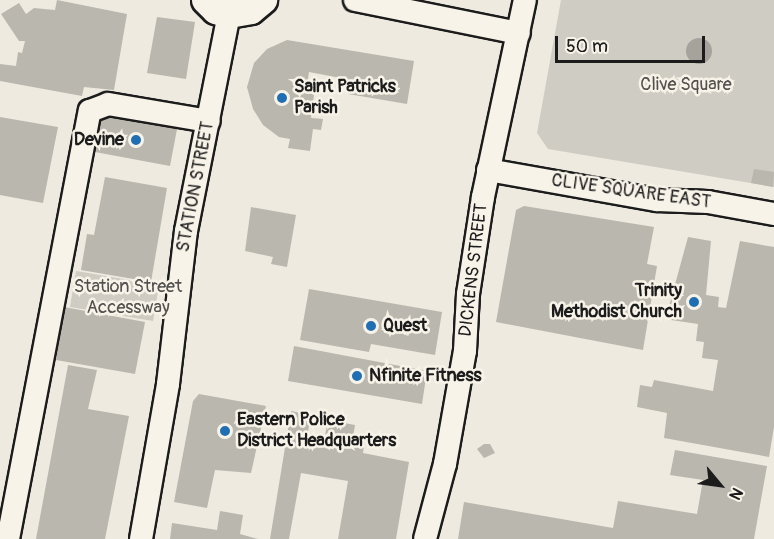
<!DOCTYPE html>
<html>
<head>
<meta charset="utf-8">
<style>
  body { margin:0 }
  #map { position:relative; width:774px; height:539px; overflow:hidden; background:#eeeae0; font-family:Pangolin,sans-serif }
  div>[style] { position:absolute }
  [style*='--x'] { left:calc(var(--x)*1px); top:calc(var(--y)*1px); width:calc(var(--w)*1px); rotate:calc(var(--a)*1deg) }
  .green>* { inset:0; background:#cfccc3 }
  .water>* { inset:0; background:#a6a39d }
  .round { border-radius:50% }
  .building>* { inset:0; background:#bab7af }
  .roads { filter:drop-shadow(2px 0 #1c1c1c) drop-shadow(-2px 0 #1c1c1c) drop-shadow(0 2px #1c1c1c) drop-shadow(0 -2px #1c1c1c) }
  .minor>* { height:22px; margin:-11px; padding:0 11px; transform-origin:11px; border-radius:11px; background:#f7f3e8 }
  .major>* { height:28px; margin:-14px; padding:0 14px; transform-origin:14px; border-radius:14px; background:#f7f3e8 }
  .dots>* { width:16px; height:16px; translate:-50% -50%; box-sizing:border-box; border:3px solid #f7f3e8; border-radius:50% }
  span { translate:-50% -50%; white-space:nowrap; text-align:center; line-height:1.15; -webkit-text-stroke:5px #f7f3e8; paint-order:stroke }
  .park-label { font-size:18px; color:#52514e }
  .poi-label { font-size:18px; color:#1c1c1c; font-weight:700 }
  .left { translate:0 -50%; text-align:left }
  .right { translate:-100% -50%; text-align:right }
  .street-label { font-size:18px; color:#1c1c1c }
  .north { position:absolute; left:690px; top:455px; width:60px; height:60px; -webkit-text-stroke:4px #f7f3e8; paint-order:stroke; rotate:119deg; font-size:16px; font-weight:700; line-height:24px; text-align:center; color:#1c1c1c }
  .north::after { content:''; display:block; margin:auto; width:21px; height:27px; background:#1c1c1c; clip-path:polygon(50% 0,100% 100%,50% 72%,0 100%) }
  .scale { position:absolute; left:555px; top:36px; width:150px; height:27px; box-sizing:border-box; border:3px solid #1c1c1c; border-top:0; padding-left:8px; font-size:18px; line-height:21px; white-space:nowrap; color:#1c1c1c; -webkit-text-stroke:4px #f7f3e8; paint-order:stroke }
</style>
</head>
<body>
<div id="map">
  <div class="green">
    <div style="clip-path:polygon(561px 0,774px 0,774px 187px,548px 149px,537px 133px)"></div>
    <div style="clip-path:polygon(76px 271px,159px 285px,153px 321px,70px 307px)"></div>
  </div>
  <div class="water">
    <div class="round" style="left:686px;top:38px;width:26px;height:26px"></div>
  </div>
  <div class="building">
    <div style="clip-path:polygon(57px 0,127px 14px,114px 90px,84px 87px,82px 96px,0 81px,0 64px,16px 66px,18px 52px,22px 53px,25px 41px,19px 41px,1px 14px,19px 3px,26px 14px,34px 8px,55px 10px)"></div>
    <div style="clip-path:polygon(157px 17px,195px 22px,186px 79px,147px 73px)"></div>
    <div style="clip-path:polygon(287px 40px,414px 61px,407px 104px,348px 94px,351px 80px,309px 72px,307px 86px,315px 87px,311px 118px,323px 119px,321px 130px,313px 129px,310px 151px,288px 148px,290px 139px,279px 137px,263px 125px,253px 109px,247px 87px,254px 63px,267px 49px)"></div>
    <div style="clip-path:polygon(102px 115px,177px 129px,170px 166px,95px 152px)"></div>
    <div style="clip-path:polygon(0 117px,58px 127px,43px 203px,0 195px)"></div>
    <div style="clip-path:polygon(754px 169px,774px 172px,773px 187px,751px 183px)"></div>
    <div style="clip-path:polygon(105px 177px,167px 188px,151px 282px,81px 270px,87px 234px,94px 235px)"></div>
    <div style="clip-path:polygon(524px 206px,654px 227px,647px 264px,657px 266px,643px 350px,496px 322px,516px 210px)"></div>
    <div style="clip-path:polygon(251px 207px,296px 215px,287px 267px,271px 264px,273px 257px,245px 251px)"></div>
    <div style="clip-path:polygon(688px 237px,711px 241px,706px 295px,719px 297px,718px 307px,726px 308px,740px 241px,774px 247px,774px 427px,769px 457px,664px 438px,667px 413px,637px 407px,640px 385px,652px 387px,654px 380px,713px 391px,718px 360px,702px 358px,704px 342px,696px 341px,698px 324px,671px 320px,673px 311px,668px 310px)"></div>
    <div style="clip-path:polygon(309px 289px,442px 312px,435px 355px,371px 344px,369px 352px,300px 340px)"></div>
    <div style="clip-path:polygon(64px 307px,145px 322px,135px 374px,56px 360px)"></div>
    <div style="clip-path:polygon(294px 346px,427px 371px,422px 404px,288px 381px)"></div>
    <div style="clip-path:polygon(68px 365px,97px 370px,88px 409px,129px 416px,105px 539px,36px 539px)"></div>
    <div style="clip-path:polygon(199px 394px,266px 406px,251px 473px,215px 470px,207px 508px,174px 502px,193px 401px)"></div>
    <div style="clip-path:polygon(291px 411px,311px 415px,306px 443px,323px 446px,328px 420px,355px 425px,353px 437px,365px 439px,363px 453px,409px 462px,396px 539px,338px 539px,348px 481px,301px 473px,289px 539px,270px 539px)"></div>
    <div style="clip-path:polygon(484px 444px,490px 444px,495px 453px,484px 458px,477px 449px)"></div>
    <div style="clip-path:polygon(675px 450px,767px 466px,754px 539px,458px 539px,464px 502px,613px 528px,618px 501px,697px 514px,703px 480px,670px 475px)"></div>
    <div style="clip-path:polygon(220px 511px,243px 515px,240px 534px,258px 539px,170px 539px,172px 523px,217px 530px)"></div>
  </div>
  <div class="roads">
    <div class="minor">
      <div style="--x:355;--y:0;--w:167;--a:11.4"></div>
      <div style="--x:488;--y:170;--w:172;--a:10.1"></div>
      <div style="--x:657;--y:200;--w:51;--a:2.2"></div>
      <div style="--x:708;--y:202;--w:67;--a:10.3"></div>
      <div style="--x:8;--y:539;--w:436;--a:-79.2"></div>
      <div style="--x:90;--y:111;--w:19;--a:-21"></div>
      <div style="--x:108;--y:104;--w:102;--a:9.6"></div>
      <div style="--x:141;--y:539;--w:157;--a:-80.1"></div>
      <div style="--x:168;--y:384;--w:154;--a:-83.3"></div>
      <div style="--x:186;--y:231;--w:221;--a:-78.8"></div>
      <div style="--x:425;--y:539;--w:78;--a:-75.1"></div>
      <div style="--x:445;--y:464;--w:115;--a:-80"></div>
      <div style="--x:465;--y:351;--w:57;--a:-87"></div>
      <div style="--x:468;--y:294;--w:98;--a:-81.2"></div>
      <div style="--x:483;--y:197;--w:201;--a:-78"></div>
    </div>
    <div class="major">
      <div style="--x:206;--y:0;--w:14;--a:45"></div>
      <div style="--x:216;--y:10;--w:14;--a:17"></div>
      <div style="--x:229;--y:14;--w:22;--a:-10"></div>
      <div style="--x:251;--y:10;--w:16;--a:-40"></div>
    </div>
  </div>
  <div class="dots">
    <div style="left:282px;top:98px;background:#1f6fb2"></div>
    <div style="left:136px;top:140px;background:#1f6fb2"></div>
    <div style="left:694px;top:302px;background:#1f6fb2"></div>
    <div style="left:371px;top:326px;background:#1f6fb2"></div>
    <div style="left:357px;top:376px;background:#1f6fb2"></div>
    <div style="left:225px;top:431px;background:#1f6fb2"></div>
  </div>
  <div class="park-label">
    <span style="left:686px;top:85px">Clive Square</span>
    <span style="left:128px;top:298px">Station Street<br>Accessway</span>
  </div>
  <div class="poi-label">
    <span class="left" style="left:294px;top:98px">Saint Patricks<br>Parish</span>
    <span class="right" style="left:124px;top:140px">Devine</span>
    <span class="right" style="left:682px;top:302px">Trinity<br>Methodist Church</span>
    <span class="left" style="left:383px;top:326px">Quest</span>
    <span class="left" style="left:369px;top:376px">Nfinite Fitness</span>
    <span class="left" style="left:237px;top:431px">Eastern Police<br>District Headquarters</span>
  </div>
  <div class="street-label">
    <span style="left:196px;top:187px;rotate:-79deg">STATION STREET</span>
    <span style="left:631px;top:192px;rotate:8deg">CLIVE SQUARE EAST</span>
    <span style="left:474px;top:270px;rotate:-83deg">DICKENS STREET</span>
  </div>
  <div class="north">N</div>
  <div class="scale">50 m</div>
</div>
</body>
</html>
